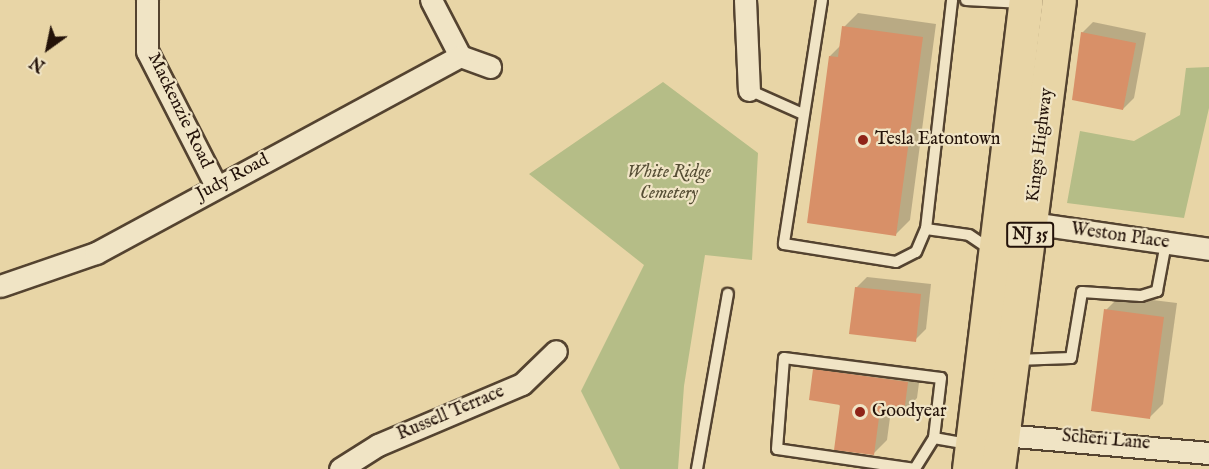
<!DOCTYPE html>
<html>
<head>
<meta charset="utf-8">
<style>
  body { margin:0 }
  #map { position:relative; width:1209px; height:469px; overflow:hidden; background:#e8d5a6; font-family:"IM FELL English",serif }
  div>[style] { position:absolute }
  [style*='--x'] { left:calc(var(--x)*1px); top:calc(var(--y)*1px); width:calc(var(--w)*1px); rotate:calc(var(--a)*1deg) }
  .green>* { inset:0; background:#b5bd87 }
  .shadow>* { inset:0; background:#0003 }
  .building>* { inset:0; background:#d89068 }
  .roads { filter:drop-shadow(2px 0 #544330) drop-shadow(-2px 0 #544330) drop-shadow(0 2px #544330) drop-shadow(0 -2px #544330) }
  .service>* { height:10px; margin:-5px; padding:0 5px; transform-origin:5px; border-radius:5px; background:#f0e4c5 }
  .minor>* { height:21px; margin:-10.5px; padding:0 10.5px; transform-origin:10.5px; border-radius:10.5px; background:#f0e4c5 }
  .primary>* { height:33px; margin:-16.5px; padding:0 16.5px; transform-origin:16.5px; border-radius:16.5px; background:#e8d5a6 }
  .dots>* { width:16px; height:16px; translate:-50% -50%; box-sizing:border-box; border:3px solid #f0e4c5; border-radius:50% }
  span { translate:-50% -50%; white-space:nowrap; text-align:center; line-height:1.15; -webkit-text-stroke:4.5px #f0e4c5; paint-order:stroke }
  .shield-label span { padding:2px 4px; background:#f0e4c5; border:2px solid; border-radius:4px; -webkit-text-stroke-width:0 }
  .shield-label { font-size:16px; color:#231209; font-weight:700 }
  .street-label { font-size:18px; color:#231209 }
  .poi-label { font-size:18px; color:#231209 }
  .left { translate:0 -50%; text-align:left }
  .park-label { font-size:18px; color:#564e35; font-style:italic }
  .north { position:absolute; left:18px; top:18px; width:60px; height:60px; -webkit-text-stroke:4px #f0e4c5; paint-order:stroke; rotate:213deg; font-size:16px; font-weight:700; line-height:24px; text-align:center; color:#231209 }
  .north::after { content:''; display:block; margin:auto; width:21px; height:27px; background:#231209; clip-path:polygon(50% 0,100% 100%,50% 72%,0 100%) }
</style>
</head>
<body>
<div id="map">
  <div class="green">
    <div style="clip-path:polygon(1209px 67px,1209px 108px,1184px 218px,1067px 203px,1080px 131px,1134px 141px,1180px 115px,1186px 68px)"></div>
    <div style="clip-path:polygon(663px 82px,758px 153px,752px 260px,705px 255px,684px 386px,678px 469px,620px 469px,581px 391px,644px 265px,529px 174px)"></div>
  </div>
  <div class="shadow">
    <div style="clip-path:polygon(858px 13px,936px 24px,910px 220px,896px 234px,830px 56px,841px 45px,844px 27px)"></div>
    <div style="clip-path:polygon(1093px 22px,1146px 33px,1134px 98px,1123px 109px,1082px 33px)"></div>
    <div style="clip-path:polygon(867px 277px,931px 284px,926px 329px,915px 340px,856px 288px)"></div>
    <div style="clip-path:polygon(1120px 296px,1177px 303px,1163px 404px,1149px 418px,1106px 310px)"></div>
    <div style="clip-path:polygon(829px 356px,921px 368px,917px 398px,903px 412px,891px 410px,887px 440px,873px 454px,815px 370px)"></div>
  </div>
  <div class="building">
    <div style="clip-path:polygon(842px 26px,923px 37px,896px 236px,807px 223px,829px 56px,838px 57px)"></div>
    <div style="clip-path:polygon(1081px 32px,1136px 43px,1123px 110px,1072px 100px)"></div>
    <div style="clip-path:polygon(855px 287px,921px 294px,916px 342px,849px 334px)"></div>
    <div style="clip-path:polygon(1104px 309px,1164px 317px,1150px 419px,1091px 411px)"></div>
    <div style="clip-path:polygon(813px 369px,908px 382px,904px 413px,880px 410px,874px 455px,834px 450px,840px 405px,809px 400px)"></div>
  </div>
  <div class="roads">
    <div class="service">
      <div style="--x:822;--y:0;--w:247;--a:98.9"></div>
      <div style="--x:784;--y:244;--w:113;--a:9.1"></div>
      <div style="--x:896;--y:262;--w:22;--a:-27"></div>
      <div style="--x:916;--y:252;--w:25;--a:-67"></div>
      <div style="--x:926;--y:229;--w:230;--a:-83.5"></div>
      <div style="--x:966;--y:0;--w:57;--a:3"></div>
      <div style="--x:749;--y:90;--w:59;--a:24"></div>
      <div style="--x:926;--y:229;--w:43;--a:7.9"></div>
      <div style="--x:969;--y:235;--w:25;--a:34"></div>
      <div style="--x:784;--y:358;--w:158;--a:7.3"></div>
      <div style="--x:941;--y:378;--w:60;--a:96.7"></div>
      <div style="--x:934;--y:438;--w:36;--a:122"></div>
      <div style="--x:915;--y:469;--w:139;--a:-171.8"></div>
      <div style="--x:777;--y:449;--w:91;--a:-85.6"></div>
      <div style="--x:1016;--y:360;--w:55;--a:-2.1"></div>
      <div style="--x:1071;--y:358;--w:67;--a:-80.5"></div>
      <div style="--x:1082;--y:292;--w:59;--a:3.9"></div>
      <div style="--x:1141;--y:296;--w:17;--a:-17"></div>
      <div style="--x:1157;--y:291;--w:49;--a:-79.4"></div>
      <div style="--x:934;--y:438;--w:35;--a:10"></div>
      <div style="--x:697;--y:469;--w:178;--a:-80"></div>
    </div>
    <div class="minor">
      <div style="--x:147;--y:0;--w:51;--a:90"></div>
      <div style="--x:147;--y:51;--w:152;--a:62.9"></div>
      <div style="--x:431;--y:0;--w:63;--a:62.6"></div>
      <div style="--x:745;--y:0;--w:90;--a:87.5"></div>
      <div style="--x:460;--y:56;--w:32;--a:20"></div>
      <div style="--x:1031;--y:223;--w:180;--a:8.3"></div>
      <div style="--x:0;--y:286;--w:102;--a:-19"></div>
      <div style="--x:96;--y:253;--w:414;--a:-28.4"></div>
      <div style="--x:1003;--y:435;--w:207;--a:5"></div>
      <div style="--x:340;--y:469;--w:45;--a:-32.3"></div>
      <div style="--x:378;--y:445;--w:156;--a:-23"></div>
      <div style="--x:522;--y:384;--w:47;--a:-44.1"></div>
    </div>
    <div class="primary">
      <div style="--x:969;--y:469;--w:472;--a:-83.1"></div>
      <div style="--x:998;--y:469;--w:473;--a:-82.6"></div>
    </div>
  </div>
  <div class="dots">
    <div style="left:863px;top:140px;background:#8f2418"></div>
    <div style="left:860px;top:412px;background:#8f2418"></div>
  </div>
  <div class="shield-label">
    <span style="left:1030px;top:235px">NJ 35</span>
  </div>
  <div class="street-label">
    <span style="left:179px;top:111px;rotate:64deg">Mackenzie Road</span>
    <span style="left:1041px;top:145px;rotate:-83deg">Kings Highway</span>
    <span style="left:233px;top:178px;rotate:-28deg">Judy Road</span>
    <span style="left:1120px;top:237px;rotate:8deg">Weston Place</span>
    <span style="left:451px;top:414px;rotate:-23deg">Russell Terrace</span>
    <span style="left:1106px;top:441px;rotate:5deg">Scheri Lane</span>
  </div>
  <div class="poi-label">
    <span class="left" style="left:875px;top:140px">Tesla Eatontown</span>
    <span class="left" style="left:872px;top:412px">Goodyear</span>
  </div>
  <div class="park-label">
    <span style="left:669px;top:184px">White Ridge<br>Cemetery</span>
  </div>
  <div class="north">N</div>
</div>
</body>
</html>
